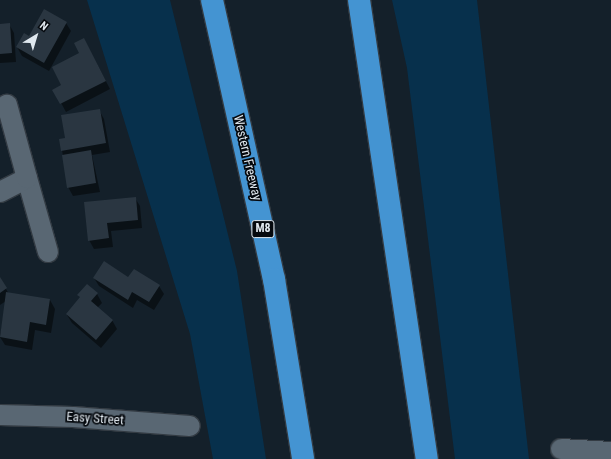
<!DOCTYPE html>
<html>
<head>
<meta charset="utf-8">
<style>
  body { margin:0 }
  #map { position:relative; width:611px; height:459px; overflow:hidden; background:#14202a; font-family:"Roboto Condensed",sans-serif }
  div>[style] { position:absolute }
  [style*='--x'] { left:calc(var(--x)*1px); top:calc(var(--y)*1px); width:calc(var(--w)*1px); rotate:calc(var(--a)*1deg) }
  .green>* { inset:0; background:#07304c }
  .shadow>* { inset:0; background:#0007 }
  .building>* { inset:0; background:#2a3641 }
  .roads { filter:drop-shadow(1px 0 #333b43) drop-shadow(-1px 0 #333b43) drop-shadow(0 1px #333b43) drop-shadow(0 -1px #333b43) }
  .minor>* { height:20px; margin:-10px; padding:0 10px; transform-origin:10px; border-radius:10px; background:#596773 }
  .highway>* { height:22px; margin:-11px; padding:0 11px; transform-origin:11px; border-radius:11px; background:#4494d2 }
  span { translate:-50% -50%; white-space:nowrap; text-align:center; line-height:1.15; -webkit-text-stroke:3.5px #05090e; paint-order:stroke }
  .shield-label span { padding:1px 3px; background:#05090e; border:1px solid; border-radius:3px; -webkit-text-stroke-width:0 }
  .shield-label { font-size:12px; color:#e0e8ef; font-weight:700 }
  .street-label { font-size:13px; color:#e0e8ef }
  .north { position:absolute; left:16px; top:16px; width:40px; height:40px; -webkit-text-stroke:3px #05090e; paint-order:stroke; rotate:38deg; font-size:11px; font-weight:700; line-height:16px; text-align:center; color:#e0e8ef }
  .north::after { content:''; display:block; margin:auto; width:14px; height:18px; background:#e0e8ef; clip-path:polygon(50% 0,100% 100%,50% 72%,0 100%) }
</style>
</head>
<body>
<div id="map">
  <div class="green">
    <div style="clip-path:polygon(87px 0,170px 0,237px 271px,266px 459px,213px 459px,190px 334px)"></div>
    <div style="clip-path:polygon(392px 0,477px 0,529px 459px,455px 459px,407px 68px)"></div>
  </div>
  <div class="shadow">
    <div style="clip-path:polygon(66px 23px,71px 31px,49px 71px,22px 56px,17px 47px)"></div>
    <div style="clip-path:polygon(9px 24px,14px 33px,16px 62px,0 63px,0 25px)"></div>
    <div style="clip-path:polygon(84px 39px,110px 89px,66px 112px,54px 90px,62px 86px,81px 54px)"></div>
    <div style="clip-path:polygon(99px 110px,104px 119px,110px 152px,92px 155px,100px 192px,73px 196px,68px 187px,62px 150px,66px 139px)"></div>
    <div style="clip-path:polygon(135px 198px,140px 206px,142px 228px,111px 231px,113px 247px,94px 249px,89px 240px,85px 203px)"></div>
    <div style="clip-path:polygon(94px 278px,159px 286px,164px 294px,154px 310px,137px 300px,133px 308px,99px 286px)"></div>
    <div style="clip-path:polygon(0 279px,9px 294px,50px 300px,55px 309px,51px 333px,35px 330px,32px 350px,5px 345px,0 337px,6px 301px,0 305px)"></div>
    <div style="clip-path:polygon(97px 294px,102px 303px,97px 308px,112px 320px,117px 329px,101px 348px,72px 323px,67px 315px,81px 298px,79px 295px)"></div>
  </div>
  <div class="building">
    <div style="clip-path:polygon(44px 9px,67px 22px,44px 63px,16px 47px,24px 33px,29px 36px)"></div>
    <div style="clip-path:polygon(10px 23px,12px 53px,0 54px,0 24px)"></div>
    <div style="clip-path:polygon(84px 38px,106px 81px,60px 104px,52px 90px,61px 85px,52px 67px,79px 53px,74px 43px)"></div>
    <div style="clip-path:polygon(100px 109px,106px 143px,61px 151px,59px 139px,65px 138px,61px 115px)"></div>
    <div style="clip-path:polygon(91px 150px,96px 183px,67px 188px,62px 155px)"></div>
    <div style="clip-path:polygon(136px 197px,138px 220px,107px 223px,109px 238px,88px 241px,84px 202px)"></div>
    <div style="clip-path:polygon(104px 261px,128px 277px,134px 269px,160px 285px,149px 302px,132px 292px,128px 300px,93px 278px)"></div>
    <div style="clip-path:polygon(0 277px,7px 288px,0 293px)"></div>
    <div style="clip-path:polygon(87px 284px,98px 293px,91px 301px,113px 320px,96px 340px,66px 314px,80px 297px,77px 295px)"></div>
    <div style="clip-path:polygon(6px 292px,50px 299px,46px 325px,30px 322px,27px 342px,0 337px)"></div>
  </div>
  <div class="roads">
    <div class="minor">
      <div style="--x:27;--y:178;--w:77;--a:74.2"></div>
      <div style="--x:0;--y:192;--w:30;--a:-27"></div>
      <div style="--x:27;--y:178;--w:76;--a:-105.3"></div>
      <div style="--x:0;--y:415;--w:73;--a:1.6"></div>
      <div style="--x:73;--y:417;--w:117;--a:4.4"></div>
      <div style="--x:561;--y:449;--w:50;--a:3.4"></div>
    </div>
    <div class="highway">
      <div style="--x:212;--y:0;--w:286;--a:77.5"></div>
      <div style="--x:274;--y:279;--w:182;--a:80.8"></div>
      <div style="--x:359;--y:0;--w:464;--a:81.6"></div>
    </div>
  </div>
  <div class="shield-label">
    <span style="left:263px;top:229px">M8</span>
  </div>
  <div class="street-label">
    <span style="left:247px;top:158px;rotate:77deg">Western Freeway</span>
    <span style="left:95px;top:419px;rotate:4deg">Easy Street</span>
  </div>
  <div class="north">N</div>
</div>
</body>
</html>
